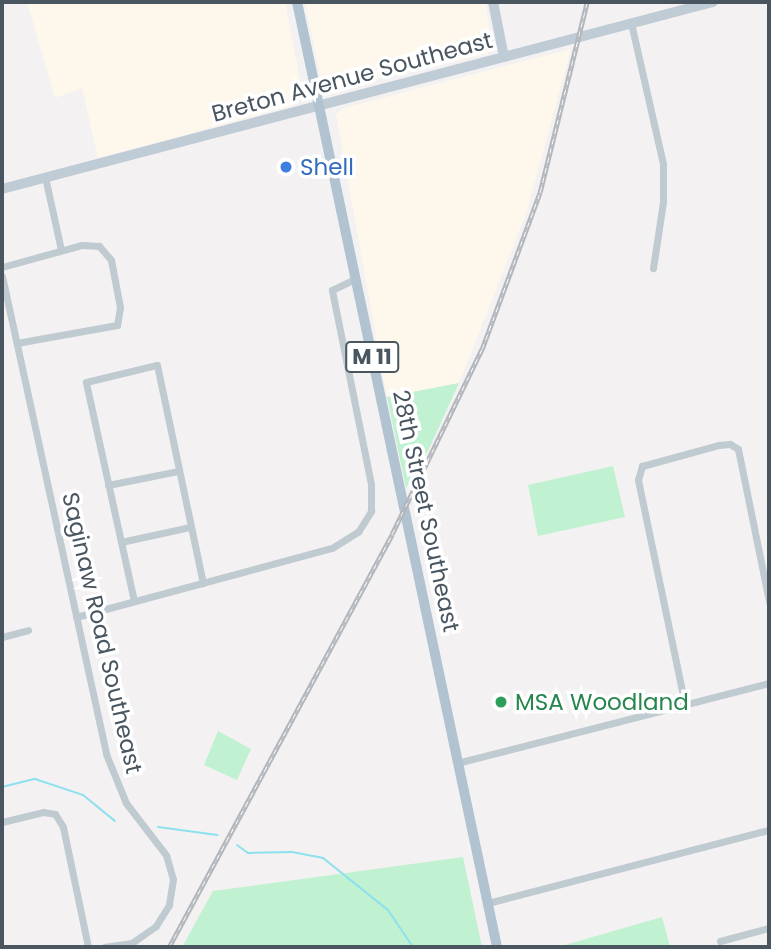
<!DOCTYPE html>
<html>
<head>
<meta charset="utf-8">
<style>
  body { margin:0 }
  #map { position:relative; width:771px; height:949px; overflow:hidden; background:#f4f1f2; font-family:Poppins,sans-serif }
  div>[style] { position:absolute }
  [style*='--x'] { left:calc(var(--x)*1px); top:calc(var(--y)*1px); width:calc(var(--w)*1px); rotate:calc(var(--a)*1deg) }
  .commercial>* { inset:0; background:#fdf7ec }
  .green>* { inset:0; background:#c0f1d0 }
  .stream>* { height:2px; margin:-1px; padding:0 1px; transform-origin:1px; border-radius:1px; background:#8de1ee }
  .street>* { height:7px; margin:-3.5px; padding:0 3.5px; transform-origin:3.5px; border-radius:3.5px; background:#bfcad1 }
  .secondary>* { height:10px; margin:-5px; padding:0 5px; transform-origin:5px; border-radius:5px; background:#bfcbd5 }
  .primary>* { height:10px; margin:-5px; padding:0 5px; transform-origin:5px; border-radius:5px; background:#b1c3d0 }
  .rail>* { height:4.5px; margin-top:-2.25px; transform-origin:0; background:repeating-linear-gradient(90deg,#fff 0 5px,#b3b7bc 0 10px); box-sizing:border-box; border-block:2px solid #b3b7bc }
  .dots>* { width:19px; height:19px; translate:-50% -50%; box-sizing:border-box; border:4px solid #fff; border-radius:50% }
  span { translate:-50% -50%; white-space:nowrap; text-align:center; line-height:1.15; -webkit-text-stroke:7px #fff; paint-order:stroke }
  .shield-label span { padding:2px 5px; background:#fff; border:2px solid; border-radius:5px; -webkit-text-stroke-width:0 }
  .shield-label { font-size:21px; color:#495660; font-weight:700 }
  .street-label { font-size:23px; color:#495660 }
  .shop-label { font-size:23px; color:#366cbe }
  .left { translate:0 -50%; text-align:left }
  .leisure-label { font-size:23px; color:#27864d }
  .frame { position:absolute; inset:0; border:4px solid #495660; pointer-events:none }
</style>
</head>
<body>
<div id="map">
  <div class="commercial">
    <div style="clip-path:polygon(27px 2px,285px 2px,303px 96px,295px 105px,98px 158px,82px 88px,55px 98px)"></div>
    <div style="clip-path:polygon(305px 2px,485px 2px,493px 45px,488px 54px,323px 91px)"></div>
    <div style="clip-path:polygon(571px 49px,526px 214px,459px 383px,387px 397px,336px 115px,344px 108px)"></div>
  </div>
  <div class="green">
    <div style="clip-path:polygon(459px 383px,429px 449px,406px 488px,387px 397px)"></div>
    <div style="clip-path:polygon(613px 466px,625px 517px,538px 536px,528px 485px)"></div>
    <div style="clip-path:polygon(218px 731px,251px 749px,237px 780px,204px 765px)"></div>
    <div style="clip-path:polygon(463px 857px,482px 947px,182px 947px,213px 891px)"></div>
    <div style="clip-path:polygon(662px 917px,670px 947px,558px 947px)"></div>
  </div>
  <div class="stream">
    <div style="--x:2;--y:787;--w:34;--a:-14"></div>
    <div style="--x:35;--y:779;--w:51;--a:18.4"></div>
    <div style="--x:83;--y:795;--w:41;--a:39.1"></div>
    <div style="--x:158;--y:827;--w:60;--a:7.7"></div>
    <div style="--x:237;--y:845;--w:14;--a:36"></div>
    <div style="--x:248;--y:853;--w:44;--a:-1.3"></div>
    <div style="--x:292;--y:852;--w:32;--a:11"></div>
    <div style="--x:323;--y:858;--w:83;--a:38.7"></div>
    <div style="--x:388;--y:910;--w:45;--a:56"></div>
  </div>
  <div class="street">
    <div style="--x:631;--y:23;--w:145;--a:77.2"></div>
    <div style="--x:663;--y:164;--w:38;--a:90"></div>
    <div style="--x:663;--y:202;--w:67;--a:98.6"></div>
    <div style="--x:45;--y:177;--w:75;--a:77.6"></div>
    <div style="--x:2;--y:267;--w:83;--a:-15.4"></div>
    <div style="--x:82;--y:245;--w:17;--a:3"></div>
    <div style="--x:99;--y:246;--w:18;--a:49"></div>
    <div style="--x:111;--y:260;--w:48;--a:79.2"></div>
    <div style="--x:120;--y:307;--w:18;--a:99"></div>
    <div style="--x:117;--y:325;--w:102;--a:169.8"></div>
    <div style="--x:2;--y:276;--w:489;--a:77.7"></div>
    <div style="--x:106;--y:754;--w:53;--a:67.8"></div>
    <div style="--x:126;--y:803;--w:66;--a:52.4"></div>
    <div style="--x:166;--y:855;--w:25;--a:74"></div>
    <div style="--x:173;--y:879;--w:26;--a:99"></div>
    <div style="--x:169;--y:905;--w:25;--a:122"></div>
    <div style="--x:156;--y:926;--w:29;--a:145"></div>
    <div style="--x:132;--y:943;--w:27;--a:172"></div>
    <div style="--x:108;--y:485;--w:71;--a:-11.3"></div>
    <div style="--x:121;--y:542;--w:71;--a:-12.3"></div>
    <div style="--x:134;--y:601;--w:224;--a:-102.4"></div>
    <div style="--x:86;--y:382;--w:73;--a:-13.5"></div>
    <div style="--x:157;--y:365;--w:223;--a:78.1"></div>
    <div style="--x:76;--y:617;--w:265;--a:-15.1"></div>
    <div style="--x:332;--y:548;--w:31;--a:-32"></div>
    <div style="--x:358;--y:532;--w:25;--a:-58"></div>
    <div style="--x:371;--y:511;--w:27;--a:-90"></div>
    <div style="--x:371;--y:484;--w:198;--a:-101.4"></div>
    <div style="--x:332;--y:290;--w:25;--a:-26"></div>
    <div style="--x:2;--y:637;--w:27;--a:-15"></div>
    <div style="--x:685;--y:705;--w:230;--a:-101.8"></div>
    <div style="--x:638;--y:480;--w:15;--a:-74"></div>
    <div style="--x:642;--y:466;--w:80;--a:-15.3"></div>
    <div style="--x:719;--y:445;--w:11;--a:-5"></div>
    <div style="--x:730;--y:444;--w:9;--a:32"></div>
    <div style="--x:738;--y:449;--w:156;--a:78.5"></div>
    <div style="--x:457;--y:763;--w:322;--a:-14.4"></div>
    <div style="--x:2;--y:822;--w:42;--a:-13.7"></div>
    <div style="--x:43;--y:812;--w:12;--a:9"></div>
    <div style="--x:55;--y:814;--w:15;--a:58"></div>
    <div style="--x:63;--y:827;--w:123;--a:78.2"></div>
    <div style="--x:488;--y:903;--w:290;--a:-14.6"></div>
    <div style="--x:720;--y:941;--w:51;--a:-14.9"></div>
  </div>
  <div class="secondary">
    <div style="--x:493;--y:2;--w:56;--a:78.7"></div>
    <div style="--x:2;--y:189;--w:735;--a:-14.74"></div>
  </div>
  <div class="primary">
    <div style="--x:297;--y:2;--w:966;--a:78.05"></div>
  </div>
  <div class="rail">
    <div style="--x:169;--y:947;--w:469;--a:-61.6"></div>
    <div style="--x:392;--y:534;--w:206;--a:-64.1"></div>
    <div style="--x:482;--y:349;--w:167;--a:-69.7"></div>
    <div style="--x:540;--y:192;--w:196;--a:-76.1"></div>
  </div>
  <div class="dots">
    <div style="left:286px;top:167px;background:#3f7fe0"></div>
    <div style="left:501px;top:702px;background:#2e9e5b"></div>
  </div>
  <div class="shield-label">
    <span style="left:372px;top:357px">M 11</span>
  </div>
  <div class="street-label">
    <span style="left:352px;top:77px;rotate:-15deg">Breton Avenue Southeast</span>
    <span style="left:426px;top:511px;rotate:78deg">28th Street Southeast</span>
    <span style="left:102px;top:633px;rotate:77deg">Saginaw Road Southeast</span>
  </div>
  <div class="shop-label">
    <span class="left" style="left:300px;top:167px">Shell</span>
  </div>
  <div class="leisure-label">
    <span class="left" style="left:515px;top:702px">MSA Woodland</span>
  </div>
  <div class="frame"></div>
</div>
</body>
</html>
